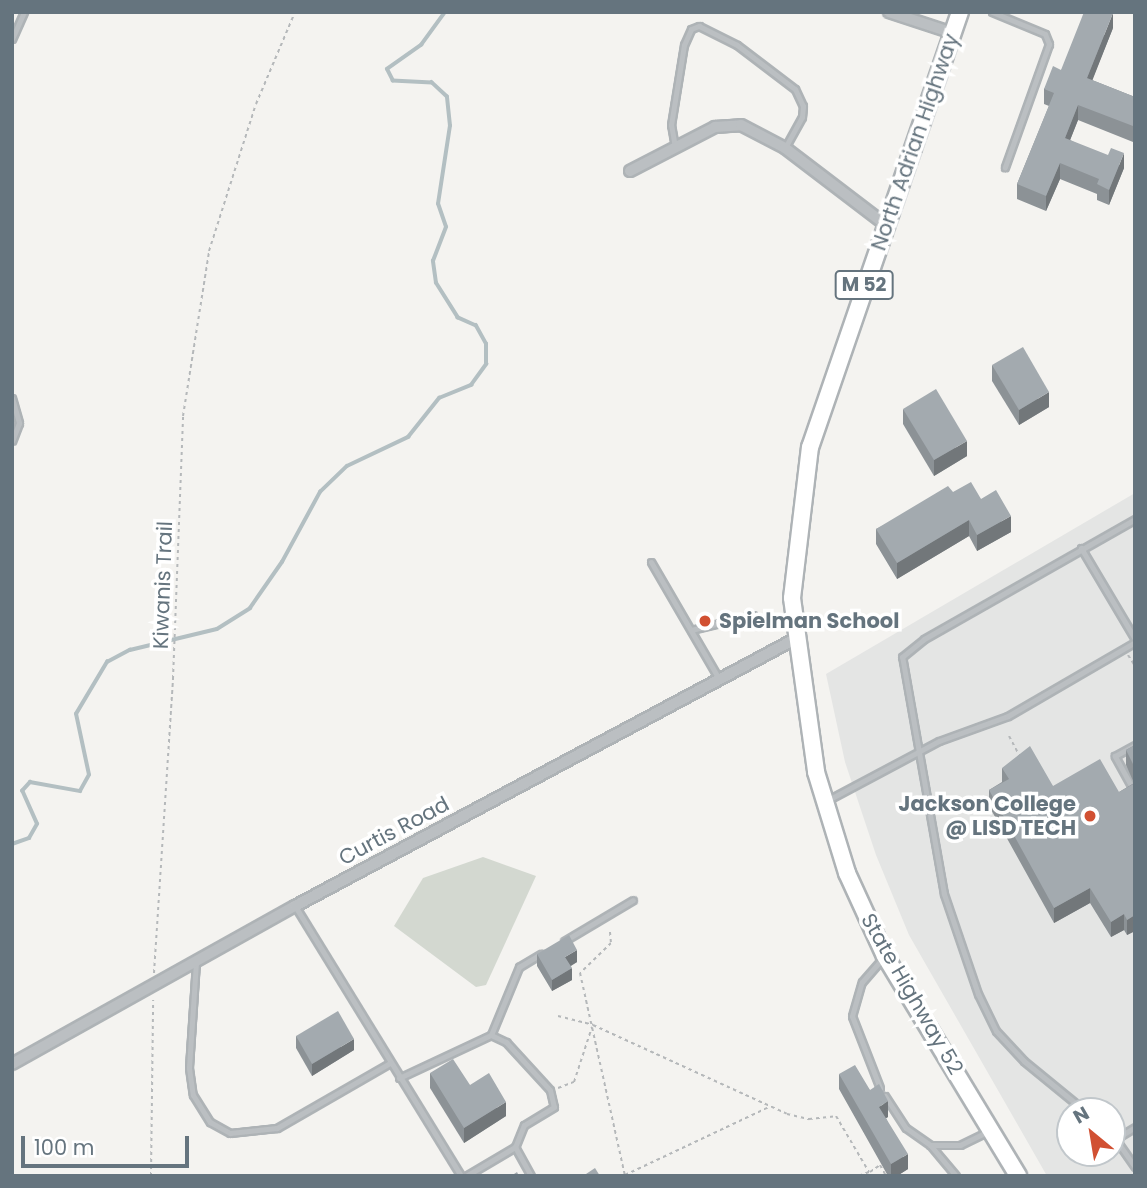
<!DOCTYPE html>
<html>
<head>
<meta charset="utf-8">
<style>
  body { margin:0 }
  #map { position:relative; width:1147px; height:1188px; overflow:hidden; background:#f4f3f0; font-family:Poppins,sans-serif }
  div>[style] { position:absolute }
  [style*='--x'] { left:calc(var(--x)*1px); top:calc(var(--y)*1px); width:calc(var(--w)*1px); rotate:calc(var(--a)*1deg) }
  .built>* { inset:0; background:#e4e5e4 }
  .green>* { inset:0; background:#d3d8d0 }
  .stream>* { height:3.5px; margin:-1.75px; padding:0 1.75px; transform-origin:1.75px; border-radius:1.75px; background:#b3bfc2 }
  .path>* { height:2px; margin-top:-1px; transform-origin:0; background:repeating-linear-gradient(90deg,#b5b8ba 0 3.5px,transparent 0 7px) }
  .roads { filter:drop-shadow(2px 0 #aeb3b6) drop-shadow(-2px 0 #aeb3b6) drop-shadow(0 2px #aeb3b6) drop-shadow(0 -2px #aeb3b6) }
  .lane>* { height:5px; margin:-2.5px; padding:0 2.5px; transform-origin:2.5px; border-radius:2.5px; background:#bbbfc2 }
  .street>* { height:10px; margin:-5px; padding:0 5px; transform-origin:5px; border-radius:5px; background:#bbbfc2 }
  .primary>* { height:16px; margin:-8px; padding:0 8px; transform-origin:8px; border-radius:8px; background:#fff }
  .wall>* { inset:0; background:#8c9296 }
  .shaded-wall>* { inset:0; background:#72777a }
  .building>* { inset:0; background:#a3aaaf }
  .dots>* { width:19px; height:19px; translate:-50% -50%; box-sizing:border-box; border:4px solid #fff; border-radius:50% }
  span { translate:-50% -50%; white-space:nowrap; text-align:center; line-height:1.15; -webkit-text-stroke:7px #fff; paint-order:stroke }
  .shield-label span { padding:2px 5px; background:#fff; border:2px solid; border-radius:5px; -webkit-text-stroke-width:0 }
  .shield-label { font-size:19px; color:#65747e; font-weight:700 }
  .street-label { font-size:21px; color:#65747e }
  .poi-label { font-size:21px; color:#65747e; font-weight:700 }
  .left { translate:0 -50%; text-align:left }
  .right { translate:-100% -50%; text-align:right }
  .frame { position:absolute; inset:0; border:14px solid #65747e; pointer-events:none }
  .north { position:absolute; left:1056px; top:1097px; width:70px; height:70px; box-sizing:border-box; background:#fff; border:2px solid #c1c7cb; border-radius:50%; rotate:330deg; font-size:19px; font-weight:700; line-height:28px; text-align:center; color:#65747e }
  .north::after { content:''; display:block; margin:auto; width:24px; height:32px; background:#d15032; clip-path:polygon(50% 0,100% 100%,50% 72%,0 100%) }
  .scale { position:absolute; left:21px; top:1136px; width:168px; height:32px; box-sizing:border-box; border:4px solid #65747e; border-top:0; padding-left:9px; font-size:21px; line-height:24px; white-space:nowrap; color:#65747e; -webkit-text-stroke:5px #fff; paint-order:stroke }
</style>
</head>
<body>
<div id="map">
  <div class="built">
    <div style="clip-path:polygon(evenodd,1135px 493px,1135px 1176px,1047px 1176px,909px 935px,876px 855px,845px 762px,826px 674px,1135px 493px,1070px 1111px,1112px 1111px,1112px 1153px,1070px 1153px,1070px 1111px)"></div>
  </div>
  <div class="green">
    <div style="clip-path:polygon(483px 857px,536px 876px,486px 985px,476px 987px,394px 926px,423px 878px)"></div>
  </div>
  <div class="stream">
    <div style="--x:12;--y:844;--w:18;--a:-19"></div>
    <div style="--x:29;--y:838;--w:16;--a:-60"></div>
    <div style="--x:37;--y:824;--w:36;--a:-114"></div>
    <div style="--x:22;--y:791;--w:12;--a:-48"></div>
    <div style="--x:30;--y:782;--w:51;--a:10.2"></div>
    <div style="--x:80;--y:791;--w:18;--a:-61"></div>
    <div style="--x:89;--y:775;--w:62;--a:-102"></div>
    <div style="--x:76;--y:714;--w:61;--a:-59.2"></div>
    <div style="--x:107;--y:662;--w:26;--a:-28"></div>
    <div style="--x:130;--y:650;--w:89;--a:-13.6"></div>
    <div style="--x:217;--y:629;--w:39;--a:-32"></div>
    <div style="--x:250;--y:608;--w:56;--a:-55.2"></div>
    <div style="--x:282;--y:562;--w:80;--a:-61.5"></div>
    <div style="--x:320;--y:492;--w:37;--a:-44"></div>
    <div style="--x:347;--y:466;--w:68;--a:-25.4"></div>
    <div style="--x:408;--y:437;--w:50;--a:-51.5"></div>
    <div style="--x:439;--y:398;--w:35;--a:-22"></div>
    <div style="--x:471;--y:385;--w:26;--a:-54"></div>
    <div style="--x:486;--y:364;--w:20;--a:-90"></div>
    <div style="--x:486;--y:344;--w:21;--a:-119"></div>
    <div style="--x:476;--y:326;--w:20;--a:-156"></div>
    <div style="--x:458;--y:318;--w:41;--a:-122.2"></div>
    <div style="--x:436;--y:283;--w:22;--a:-98"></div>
    <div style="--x:433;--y:261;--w:36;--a:-69"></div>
    <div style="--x:446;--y:227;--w:24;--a:-109"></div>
    <div style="--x:438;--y:204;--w:79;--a:-81.3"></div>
    <div style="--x:450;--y:126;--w:29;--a:-96"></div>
    <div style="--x:447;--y:97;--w:21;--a:-137"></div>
    <div style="--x:432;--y:83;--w:39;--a:-177"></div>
    <div style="--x:393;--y:81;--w:13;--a:-117"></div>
    <div style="--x:387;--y:69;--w:42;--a:-35.2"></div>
    <div style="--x:421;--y:45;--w:41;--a:-54"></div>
  </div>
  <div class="path">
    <div style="--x:1128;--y:655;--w:13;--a:58"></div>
    <div style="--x:1009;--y:736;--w:24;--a:62"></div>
    <div style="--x:610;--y:932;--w:11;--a:85"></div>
    <div style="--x:611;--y:943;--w:43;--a:135.9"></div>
    <div style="--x:580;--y:973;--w:208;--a:77.5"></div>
    <div style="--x:154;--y:973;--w:295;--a:-86.3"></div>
    <div style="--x:173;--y:679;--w:263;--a:-87.8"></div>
    <div style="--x:183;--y:416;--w:167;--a:-81"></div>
    <div style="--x:209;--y:251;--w:154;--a:-72.3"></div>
    <div style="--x:256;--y:104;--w:100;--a:-67"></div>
    <div style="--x:558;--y:1016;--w:36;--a:14"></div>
    <div style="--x:593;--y:1025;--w:213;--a:24.6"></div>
    <div style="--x:787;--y:1114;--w:23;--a:13"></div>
    <div style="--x:809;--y:1119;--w:27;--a:-6"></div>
    <div style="--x:836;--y:1116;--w:65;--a:59.5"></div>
    <div style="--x:869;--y:1172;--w:12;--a:160"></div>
    <div style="--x:558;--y:1088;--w:17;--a:-21"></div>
    <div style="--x:574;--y:1082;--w:58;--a:-71.9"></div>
    <div style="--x:870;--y:1172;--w:12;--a:-35"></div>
    <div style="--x:880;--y:1165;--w:13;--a:61"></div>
    <div style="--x:625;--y:1175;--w:159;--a:-25.3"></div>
    <div style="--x:151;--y:1176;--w:176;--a:-89.3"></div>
  </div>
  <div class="roads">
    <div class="lane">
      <div style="--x:992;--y:12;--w:57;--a:22.5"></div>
      <div style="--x:1045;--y:34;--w:11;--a:68"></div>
      <div style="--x:1049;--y:44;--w:131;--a:109.7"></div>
      <div style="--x:12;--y:39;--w:30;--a:-66"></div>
      <div style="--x:675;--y:147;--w:22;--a:-100"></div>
      <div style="--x:671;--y:125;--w:81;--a:-80.8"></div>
      <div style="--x:684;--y:45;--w:17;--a:-66"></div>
      <div style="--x:691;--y:29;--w:9;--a:-21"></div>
      <div style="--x:699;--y:26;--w:42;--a:26.6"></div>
      <div style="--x:737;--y:45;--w:73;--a:37.2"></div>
      <div style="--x:795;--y:89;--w:19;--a:65"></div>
      <div style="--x:803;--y:106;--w:11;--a:95"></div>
      <div style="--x:802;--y:117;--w:35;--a:119"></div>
      <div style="--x:12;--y:398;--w:26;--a:74"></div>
      <div style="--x:19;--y:423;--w:19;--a:111"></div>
      <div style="--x:1081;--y:548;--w:106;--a:59.3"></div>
      <div style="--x:651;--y:562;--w:135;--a:59.8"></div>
      <div style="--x:691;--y:630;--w:64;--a:-13.6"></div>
      <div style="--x:1133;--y:789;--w:38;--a:-119"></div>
      <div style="--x:1115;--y:756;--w:23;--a:-29"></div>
      <div style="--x:826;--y:801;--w:128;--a:-28"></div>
      <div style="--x:939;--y:741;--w:73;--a:-19.9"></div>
      <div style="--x:1008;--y:716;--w:147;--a:-30.2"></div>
      <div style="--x:295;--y:906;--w:317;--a:58.4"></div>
      <div style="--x:564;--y:941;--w:80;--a:-30.7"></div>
      <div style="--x:196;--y:962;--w:106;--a:93.8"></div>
      <div style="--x:189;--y:1068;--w:27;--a:82"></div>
      <div style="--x:193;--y:1095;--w:32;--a:58"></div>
      <div style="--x:210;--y:1122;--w:23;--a:29"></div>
      <div style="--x:230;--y:1133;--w:47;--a:-6.1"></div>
      <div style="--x:277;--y:1128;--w:130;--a:-29.9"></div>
      <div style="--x:491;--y:1035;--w:74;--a:-67.6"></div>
      <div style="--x:519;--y:967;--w:26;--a:-31"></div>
      <div style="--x:399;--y:1078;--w:102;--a:-25.1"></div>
      <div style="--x:491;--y:1035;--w:17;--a:25"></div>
      <div style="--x:506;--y:1042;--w:65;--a:47.5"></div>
      <div style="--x:550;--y:1090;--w:17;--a:77"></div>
      <div style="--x:554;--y:1107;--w:35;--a:149"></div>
      <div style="--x:524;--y:1125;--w:24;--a:112"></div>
      <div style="--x:515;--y:1147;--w:57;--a:149.4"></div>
      <div style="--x:880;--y:1088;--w:77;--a:-111.3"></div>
      <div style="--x:852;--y:1016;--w:35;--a:-74"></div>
      <div style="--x:862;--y:982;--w:30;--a:-49"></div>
      <div style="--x:885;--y:1096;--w:38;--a:57"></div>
      <div style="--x:906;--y:1128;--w:29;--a:35"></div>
      <div style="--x:930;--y:1145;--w:30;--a:0"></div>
      <div style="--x:960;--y:1145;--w:32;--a:-26"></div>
      <div style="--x:1085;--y:1111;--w:79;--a:-140.7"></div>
      <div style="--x:1024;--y:1061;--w:41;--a:-133"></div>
      <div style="--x:996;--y:1031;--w:41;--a:-115.9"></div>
      <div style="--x:978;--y:994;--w:106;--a:-108.8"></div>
      <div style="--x:944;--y:894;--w:241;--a:-100"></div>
      <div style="--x:902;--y:657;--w:28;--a:-39"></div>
      <div style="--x:924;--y:639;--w:243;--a:-29.6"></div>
      <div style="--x:1112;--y:1134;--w:40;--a:55.1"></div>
      <div style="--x:1117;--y:1138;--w:21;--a:-31"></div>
      <div style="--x:931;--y:1146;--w:39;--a:50"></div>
      <div style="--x:515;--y:1147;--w:33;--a:61"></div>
    </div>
    <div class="street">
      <div style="--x:889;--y:12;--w:67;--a:18.2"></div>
      <div style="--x:630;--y:171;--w:96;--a:-27.4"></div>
      <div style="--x:715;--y:127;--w:26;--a:-4"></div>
      <div style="--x:741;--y:125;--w:50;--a:27.6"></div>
      <div style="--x:785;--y:148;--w:127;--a:37.3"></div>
      <div style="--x:12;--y:1064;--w:324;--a:-29.2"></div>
      <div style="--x:295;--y:906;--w:569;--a:-28.1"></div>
    </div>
    <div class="primary">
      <div style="--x:960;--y:12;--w:460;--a:109"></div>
      <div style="--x:810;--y:447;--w:152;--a:96.8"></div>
      <div style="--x:792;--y:598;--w:176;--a:82.1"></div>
      <div style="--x:816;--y:772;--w:106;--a:72.9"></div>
      <div style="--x:847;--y:873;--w:91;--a:65.4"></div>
      <div style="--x:885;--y:956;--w:257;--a:58.8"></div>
    </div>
  </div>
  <div class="wall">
    <div style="clip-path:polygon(1113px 28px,1092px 80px,1135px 97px,1135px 136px,1133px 142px,1078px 120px,1070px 140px,1124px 168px,1109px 205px,1097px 200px,1097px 194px,1060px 179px,1046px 211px,1017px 199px,1017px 184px,1049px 106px,1044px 104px,1044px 89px,1061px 70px)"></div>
    <div style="clip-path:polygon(992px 365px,1049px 407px,1019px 425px,992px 381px)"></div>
    <div style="clip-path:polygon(903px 409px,967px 456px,934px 476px,903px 424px)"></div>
    <div style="clip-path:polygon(953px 492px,981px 499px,1011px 532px,977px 551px,969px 536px,897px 579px,876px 544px,876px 529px)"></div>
    <div style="clip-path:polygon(1135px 745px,1135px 931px,1127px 935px,1124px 930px,1111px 937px,1090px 903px,1054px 923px,989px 806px,989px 790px,1002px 782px,1002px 768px,1053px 786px,1119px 792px,1134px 783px,1126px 765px,1126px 750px)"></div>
    <div style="clip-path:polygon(537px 954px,577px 962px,571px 966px,572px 980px,552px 991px,537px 966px)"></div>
    <div style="clip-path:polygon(296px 1036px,354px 1050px,312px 1076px,296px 1048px)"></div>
    <div style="clip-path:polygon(430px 1073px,470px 1085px,506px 1116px,464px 1143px,430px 1088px)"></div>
    <div style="clip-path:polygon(839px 1074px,870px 1090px,888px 1117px,886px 1118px,908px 1169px,897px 1176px,888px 1176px,839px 1089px)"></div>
  </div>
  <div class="shaded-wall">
    <div style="clip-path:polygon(1113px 13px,1113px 28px,1087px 94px,1087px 78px)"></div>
    <div style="clip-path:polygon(1078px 105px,1078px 120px,1065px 153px,1065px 138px)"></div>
    <div style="clip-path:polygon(1135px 121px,1135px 136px,1133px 142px,1133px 126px)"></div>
    <div style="clip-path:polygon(1124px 153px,1124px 168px,1109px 205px,1109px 190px)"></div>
    <div style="clip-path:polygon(1060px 163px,1060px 179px,1046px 211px,1046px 196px)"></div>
    <div style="clip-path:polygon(1049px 392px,1049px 407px,1019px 425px,1019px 410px)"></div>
    <div style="clip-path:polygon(967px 441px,967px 456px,934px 476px,934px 460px)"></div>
    <div style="clip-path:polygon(1011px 516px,1011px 532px,977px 551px,977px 535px)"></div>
    <div style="clip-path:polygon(969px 520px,969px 536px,897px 579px,897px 563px)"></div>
    <div style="clip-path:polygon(1090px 888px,1090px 903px,1054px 923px,1054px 908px)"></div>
    <div style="clip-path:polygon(1124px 914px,1124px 930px,1111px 937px,1111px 922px)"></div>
    <div style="clip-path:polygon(1135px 915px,1135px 931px,1127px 935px,1127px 920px)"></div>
    <div style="clip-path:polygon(577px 950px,577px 962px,565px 969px,565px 957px)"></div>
    <div style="clip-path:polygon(572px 968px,572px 980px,552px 991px,552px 980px)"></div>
    <div style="clip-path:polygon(354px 1039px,354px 1050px,312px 1076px,312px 1064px)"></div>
    <div style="clip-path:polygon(888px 1101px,888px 1117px,879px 1122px,879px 1107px)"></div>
    <div style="clip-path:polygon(506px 1102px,506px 1116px,464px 1143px,464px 1128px)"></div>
    <div style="clip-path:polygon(908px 1154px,908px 1169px,897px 1176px,891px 1176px,891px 1164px)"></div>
  </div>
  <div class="building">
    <div style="clip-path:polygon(1084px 12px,1113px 13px,1087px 78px,1135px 97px,1135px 121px,1133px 126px,1078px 105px,1065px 138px,1108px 155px,1111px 148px,1124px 153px,1109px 190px,1097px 184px,1099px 179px,1060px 163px,1046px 196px,1017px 184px,1054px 93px,1044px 89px,1053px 66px,1061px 70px)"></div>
    <div style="clip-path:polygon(1023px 347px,1049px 392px,1019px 410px,992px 365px)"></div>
    <div style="clip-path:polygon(936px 389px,967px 441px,934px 460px,903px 409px)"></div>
    <div style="clip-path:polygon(971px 482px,981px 499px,996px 490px,1011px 516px,977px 535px,969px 520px,897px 563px,876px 529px,948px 486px,953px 492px)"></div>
    <div style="clip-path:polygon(1135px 745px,1135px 768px,1126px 750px)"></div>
    <div style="clip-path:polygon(1030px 746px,1053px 786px,1100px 759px,1119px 792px,1135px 783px,1135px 915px,1127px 920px,1124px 914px,1111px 922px,1090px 888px,1054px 908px,989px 790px,1009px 779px,1002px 768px)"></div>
    <div style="clip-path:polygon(569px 935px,577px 950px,565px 957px,572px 968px,552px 980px,537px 954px)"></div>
    <div style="clip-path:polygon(338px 1011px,354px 1039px,312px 1064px,296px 1036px)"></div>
    <div style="clip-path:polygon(453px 1059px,470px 1085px,489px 1073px,506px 1102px,464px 1128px,430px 1073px)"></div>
    <div style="clip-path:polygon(855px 1065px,870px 1090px,879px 1084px,888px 1101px,879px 1107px,908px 1154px,891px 1164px,839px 1074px)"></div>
    <div style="clip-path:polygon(595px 1168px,600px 1176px,583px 1176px)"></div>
    <div style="clip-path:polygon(517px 1172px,519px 1176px,511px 1176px)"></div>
  </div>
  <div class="dots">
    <div style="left:705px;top:621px;background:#d15032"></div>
    <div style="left:1090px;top:816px;background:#d15032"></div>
  </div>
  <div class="shield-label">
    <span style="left:864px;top:285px">M 52</span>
  </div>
  <div class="street-label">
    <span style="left:915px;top:142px;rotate:-71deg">North Adrian Highway</span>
    <span style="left:163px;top:585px;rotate:-88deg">Kiwanis Trail</span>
    <span style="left:394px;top:831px;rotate:-28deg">Curtis Road</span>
    <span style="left:912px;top:994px;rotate:60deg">State Highway 52</span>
  </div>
  <div class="poi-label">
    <span class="left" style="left:719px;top:621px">Spielman School</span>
    <span class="right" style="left:1076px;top:816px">Jackson College<br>@ LISD TECH</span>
  </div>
  <div class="frame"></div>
  <div class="north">N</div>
  <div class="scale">100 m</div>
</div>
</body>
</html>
